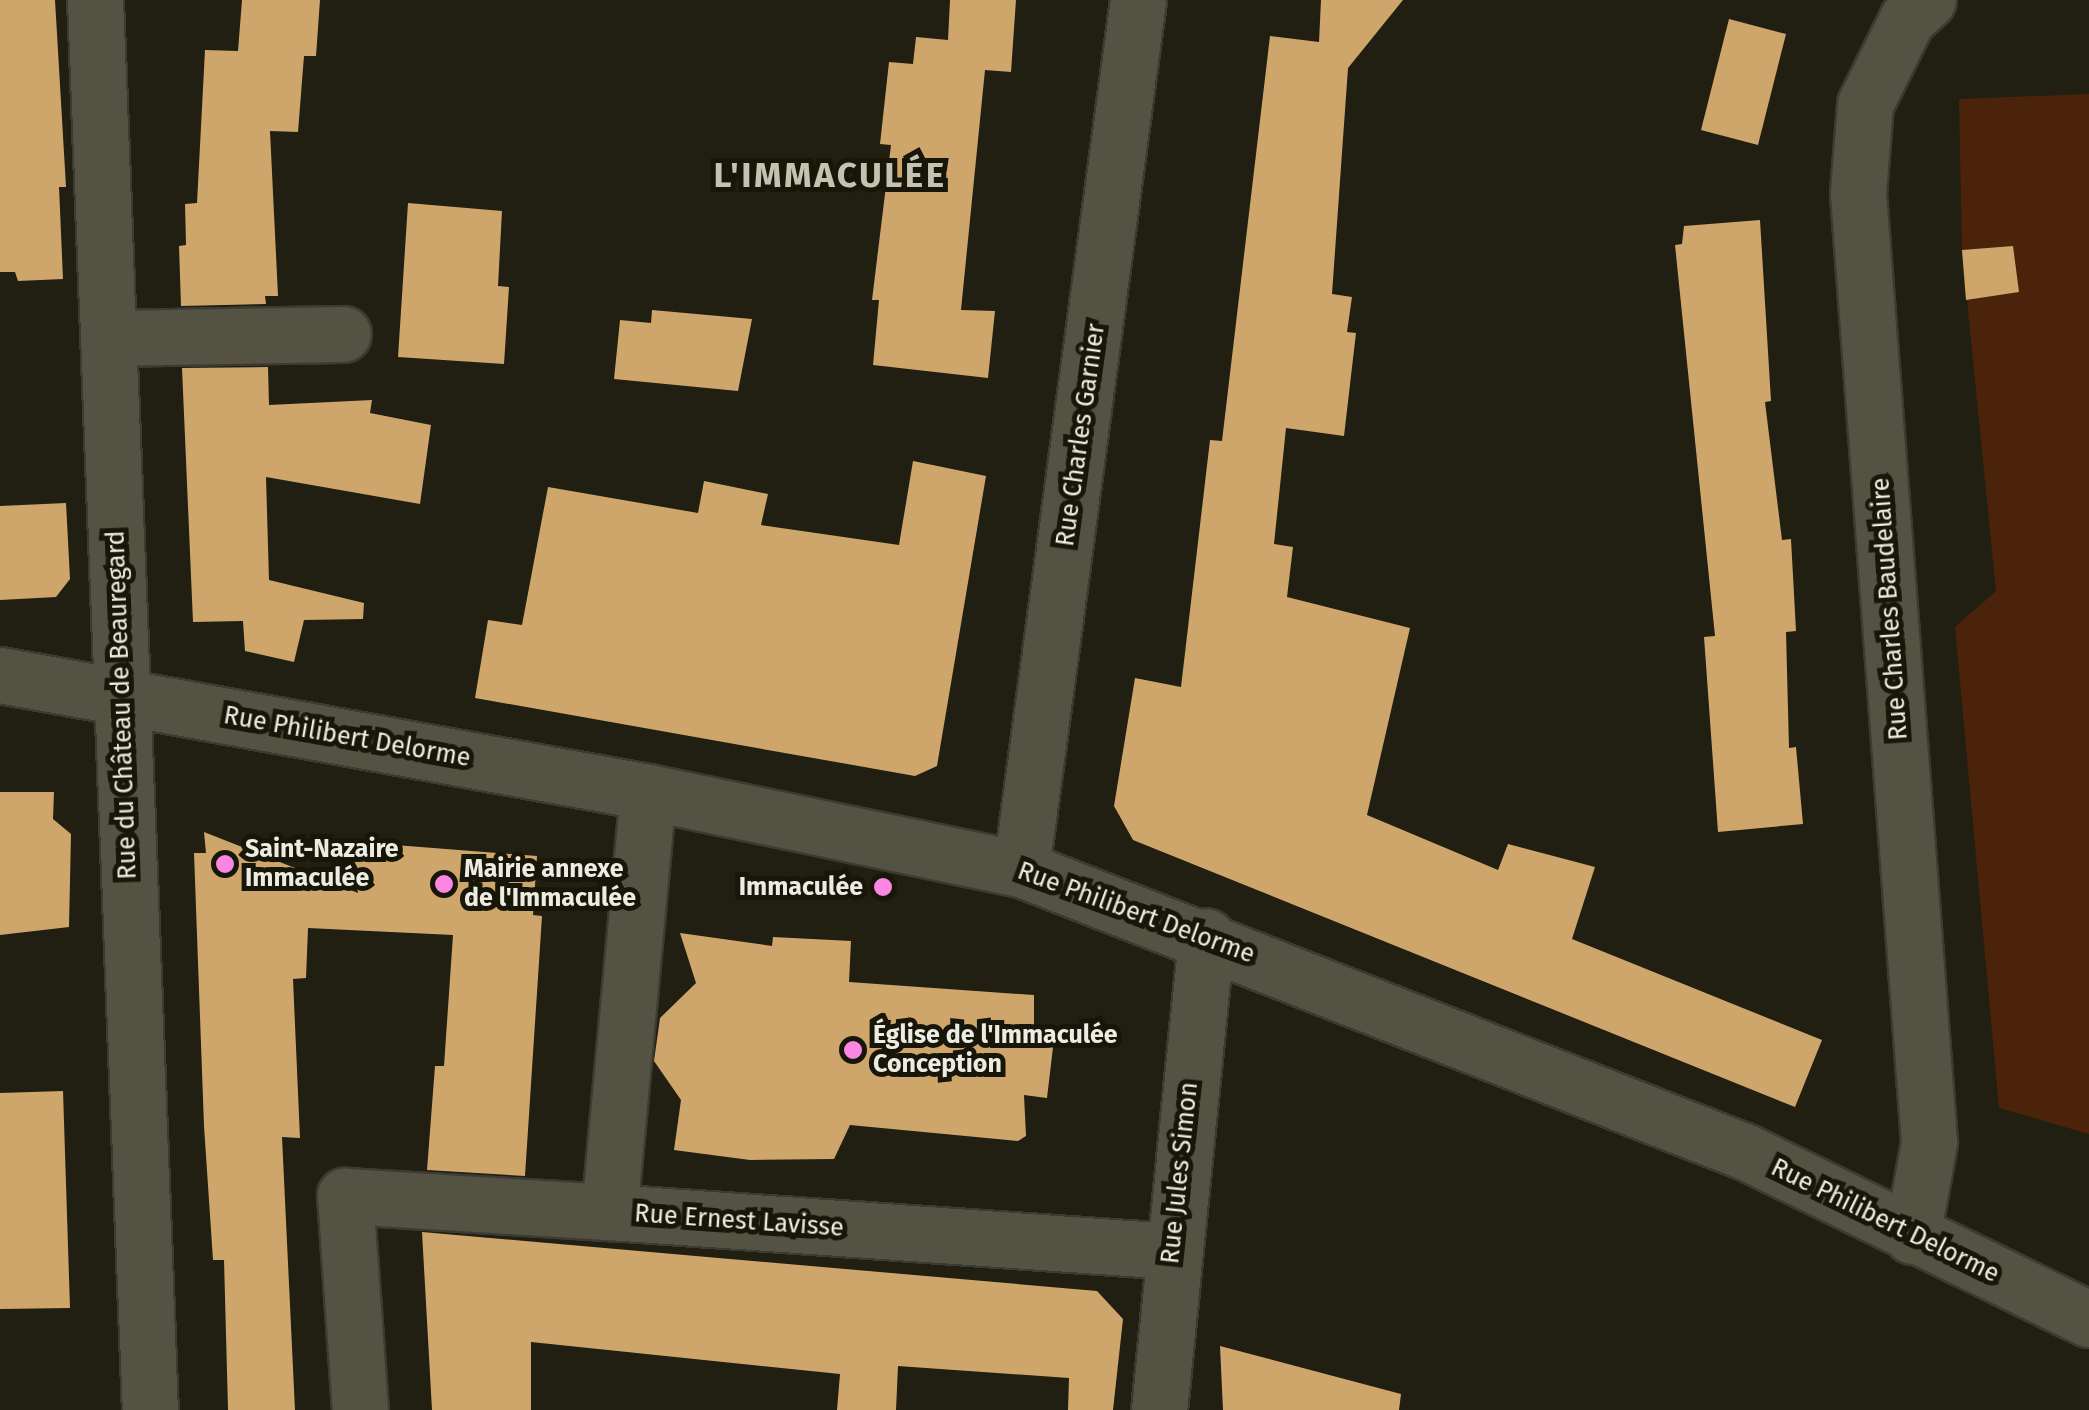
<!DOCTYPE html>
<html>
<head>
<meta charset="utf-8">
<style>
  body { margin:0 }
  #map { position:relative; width:2089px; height:1410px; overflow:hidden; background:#211f11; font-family:"Fira Sans",sans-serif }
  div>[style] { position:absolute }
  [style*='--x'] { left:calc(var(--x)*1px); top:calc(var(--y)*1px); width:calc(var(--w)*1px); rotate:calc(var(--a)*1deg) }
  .green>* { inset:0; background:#4a230a }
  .building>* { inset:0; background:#cea66c }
  .roads { filter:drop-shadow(2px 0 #3c3b33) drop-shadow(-2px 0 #3c3b33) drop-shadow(0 2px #3c3b33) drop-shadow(0 -2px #3c3b33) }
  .minor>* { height:55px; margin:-27.5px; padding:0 27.5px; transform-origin:27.5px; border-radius:27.5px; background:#545243 }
  .tertiary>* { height:55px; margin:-27.5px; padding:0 27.5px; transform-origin:27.5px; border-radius:27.5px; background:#545243 }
  .dots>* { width:28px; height:28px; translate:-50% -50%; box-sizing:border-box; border:5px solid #171608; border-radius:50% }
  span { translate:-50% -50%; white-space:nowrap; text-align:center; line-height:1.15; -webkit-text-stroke:10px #171608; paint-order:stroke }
  .street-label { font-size:25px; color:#edece3 }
  .poi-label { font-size:25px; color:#edece3; font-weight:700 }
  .left { translate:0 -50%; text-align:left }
  .right { translate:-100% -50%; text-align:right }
  .district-label { font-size:35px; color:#c4c2b0; font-weight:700; letter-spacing:2.5px }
</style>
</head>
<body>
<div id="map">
  <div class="green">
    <div style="clip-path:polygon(2089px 94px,2089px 1134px,1999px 1108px,1955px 627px,1996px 591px,1962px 250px,1959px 99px)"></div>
  </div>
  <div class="building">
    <div style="clip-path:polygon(0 0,55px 0,66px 187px,59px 187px,63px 279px,18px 281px,15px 272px,0 272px)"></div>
    <div style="clip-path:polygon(242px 0,320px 0,316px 56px,304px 56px,298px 132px,270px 131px,278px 296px,265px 296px,266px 304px,181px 306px,179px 246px,186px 245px,185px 204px,197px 203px,205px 50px,238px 51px)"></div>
    <div style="clip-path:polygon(950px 0,1016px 0,1011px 72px,985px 70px,961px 310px,995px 311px,988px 378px,873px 365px,879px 300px,872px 300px,891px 145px,880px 144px,889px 62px,913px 64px,916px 37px,948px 40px)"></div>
    <div style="clip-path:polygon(1321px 0,1403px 0,1348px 68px,1332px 294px,1352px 297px,1347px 332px,1356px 333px,1344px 436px,1286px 428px,1274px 544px,1293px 547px,1287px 597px,1410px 628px,1367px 815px,1498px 870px,1508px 844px,1595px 867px,1572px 939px,1822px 1040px,1795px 1107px,1133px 840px,1114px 806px,1135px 678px,1181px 687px,1210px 440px,1222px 441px,1270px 36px,1319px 42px)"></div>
    <div style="clip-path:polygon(1729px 19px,1786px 34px,1758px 145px,1701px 130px)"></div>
    <div style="clip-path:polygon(408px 203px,502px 211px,498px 286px,509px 287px,504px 364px,398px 357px)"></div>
    <div style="clip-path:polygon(1760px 220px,1771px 401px,1765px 402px,1782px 540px,1791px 539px,1796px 631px,1786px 632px,1789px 748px,1796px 747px,1803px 824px,1718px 832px,1704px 637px,1715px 636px,1675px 245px,1682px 244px,1684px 226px)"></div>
    <div style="clip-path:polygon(2013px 246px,2019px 292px,1966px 300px,1962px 250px)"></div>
    <div style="clip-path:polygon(652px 310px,752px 319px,738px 391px,614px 379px,620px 320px,651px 323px)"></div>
    <div style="clip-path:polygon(268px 367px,269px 405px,372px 400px,370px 413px,431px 425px,420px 504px,266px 477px,269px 580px,364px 603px,363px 619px,304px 620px,294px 662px,245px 651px,243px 621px,193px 622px,182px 368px)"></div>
    <div style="clip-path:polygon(913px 461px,986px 476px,937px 766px,915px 776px,475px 698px,488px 620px,522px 625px,548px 487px,698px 513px,704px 481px,768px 494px,761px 525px,899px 545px)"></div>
    <div style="clip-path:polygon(66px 503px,70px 579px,56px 597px,0 600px,0 506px)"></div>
    <div style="clip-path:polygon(0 792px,54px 792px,53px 819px,71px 834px,69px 927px,0 935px)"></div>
    <div style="clip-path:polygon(204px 832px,358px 893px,351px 852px,382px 853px,382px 844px,537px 856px,533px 915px,542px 916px,525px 1176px,427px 1170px,435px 1066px,444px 1066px,453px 935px,308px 928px,306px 978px,293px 979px,300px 1138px,282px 1137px,295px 1410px,228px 1410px,224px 1260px,213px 1260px,204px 1126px,194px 853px,206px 853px)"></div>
    <div style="clip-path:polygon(680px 933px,772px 946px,773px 937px,851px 941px,849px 982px,1034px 995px,1034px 1030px,1054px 1039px,1047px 1098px,1024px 1095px,1026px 1136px,1018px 1141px,850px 1125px,834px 1159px,750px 1160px,674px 1150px,681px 1100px,654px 1061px,660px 1018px,696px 983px)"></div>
    <div style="clip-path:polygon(63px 1091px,70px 1308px,0 1309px,0 1093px)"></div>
    <div style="clip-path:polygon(422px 1232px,1097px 1291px,1123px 1319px,1113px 1410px,1068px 1410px,1069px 1378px,898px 1366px,896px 1410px,837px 1410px,840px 1374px,531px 1342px,531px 1410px,432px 1410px)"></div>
    <div style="clip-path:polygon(1220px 1346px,1401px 1394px,1399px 1410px,1223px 1410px)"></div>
  </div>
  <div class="roads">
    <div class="minor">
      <div style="--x:108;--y:338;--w:235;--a:-1"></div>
      <div style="--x:0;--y:675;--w:658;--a:10.23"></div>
      <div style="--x:648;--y:792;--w:381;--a:11.7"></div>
      <div style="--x:1021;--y:869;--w:778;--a:21.32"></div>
      <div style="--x:1746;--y:1152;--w:381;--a:26"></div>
      <div style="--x:648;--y:792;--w:422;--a:95.3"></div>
      <div style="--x:609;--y:1212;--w:563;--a:3.97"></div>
      <div style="--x:1021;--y:869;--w:877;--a:-82.33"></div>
      <div style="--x:1912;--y:1236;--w:96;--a:-79.7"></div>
      <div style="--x:1929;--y:1142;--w:952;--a:-94.28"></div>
      <div style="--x:1858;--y:193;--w:89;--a:-85.5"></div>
      <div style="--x:1865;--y:104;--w:95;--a:-63.7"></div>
      <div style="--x:1907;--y:19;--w:28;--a:-42"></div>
      <div style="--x:360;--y:1410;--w:215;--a:-94"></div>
      <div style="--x:345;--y:1196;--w:264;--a:3.5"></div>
      <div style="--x:1159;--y:1410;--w:476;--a:-84.3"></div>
    </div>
    <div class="tertiary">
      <div style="--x:95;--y:0;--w:1411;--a:87.77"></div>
    </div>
  </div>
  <div class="dots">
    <div style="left:225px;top:864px;background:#fc86e4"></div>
    <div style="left:444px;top:884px;background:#fc86e4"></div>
    <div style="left:883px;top:887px;background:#fc86e4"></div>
    <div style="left:853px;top:1050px;background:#fc86e4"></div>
  </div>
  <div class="street-label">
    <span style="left:1081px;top:435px;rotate:-82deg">Rue Charles Garnier</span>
    <span style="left:1890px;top:609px;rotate:-94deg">Rue Charles Baudelaire</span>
    <span style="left:122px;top:705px;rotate:-92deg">Rue du Château de Beauregard</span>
    <span style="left:347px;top:737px;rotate:10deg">Rue Philibert Delorme</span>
    <span style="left:1136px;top:913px;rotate:20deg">Rue Philibert Delorme</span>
    <span style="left:1180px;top:1173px;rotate:-84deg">Rue Jules Simon</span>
    <span style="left:739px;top:1221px;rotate:4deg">Rue Ernest Lavisse</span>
    <span style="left:1885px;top:1221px;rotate:26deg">Rue Philibert Delorme</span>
  </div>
  <div class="poi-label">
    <span class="left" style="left:245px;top:864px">Saint-Nazaire<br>Immaculée</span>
    <span class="left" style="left:464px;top:884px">Mairie annexe<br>de l'Immaculée</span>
    <span class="right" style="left:863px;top:887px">Immaculée</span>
    <span class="left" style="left:873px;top:1050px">Église de l'Immaculée<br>Conception</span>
  </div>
  <div class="district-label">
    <span style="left:830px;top:175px">L'IMMACULÉE</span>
  </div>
</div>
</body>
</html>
